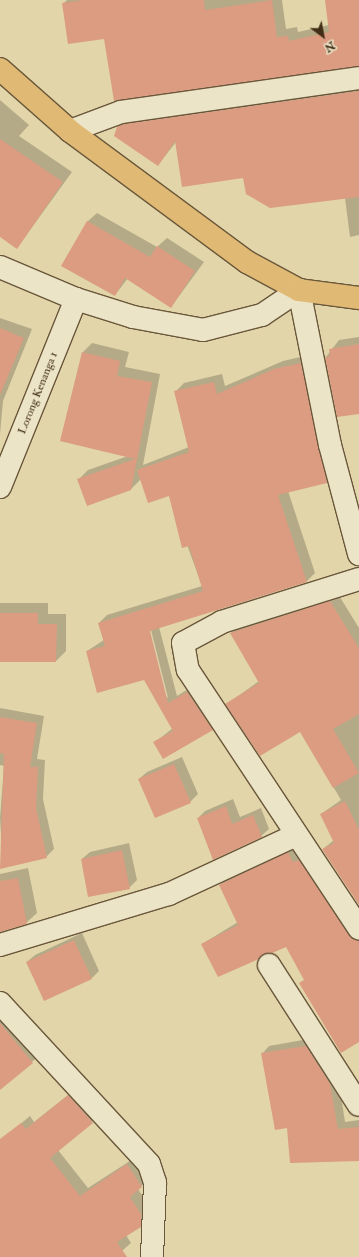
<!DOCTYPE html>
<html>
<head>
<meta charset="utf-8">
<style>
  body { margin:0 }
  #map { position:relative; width:359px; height:1257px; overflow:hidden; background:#e1d5a9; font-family:"IM FELL Double Pica",serif }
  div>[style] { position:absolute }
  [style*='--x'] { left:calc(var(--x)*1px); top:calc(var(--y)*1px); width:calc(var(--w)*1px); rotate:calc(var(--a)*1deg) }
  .shadow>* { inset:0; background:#0003 }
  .building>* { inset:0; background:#db9c82 }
  .roads { filter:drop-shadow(1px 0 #6a573b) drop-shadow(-1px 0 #6a573b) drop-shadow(0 1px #6a573b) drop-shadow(0 -1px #6a573b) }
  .minor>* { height:22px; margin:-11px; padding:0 11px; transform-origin:11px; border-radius:11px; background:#ece4c7 }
  .tertiary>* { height:22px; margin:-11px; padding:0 11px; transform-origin:11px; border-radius:11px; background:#ece4c7 }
  .trunk>* { height:22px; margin:-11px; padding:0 11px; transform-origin:11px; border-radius:11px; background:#e0ba74 }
  span { translate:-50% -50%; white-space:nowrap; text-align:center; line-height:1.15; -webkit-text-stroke:3px #ece4c7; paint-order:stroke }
  .street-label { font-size:12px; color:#422d16 }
  .north { position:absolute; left:303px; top:16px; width:40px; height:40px; -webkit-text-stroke:3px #ece4c7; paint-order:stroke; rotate:148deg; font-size:11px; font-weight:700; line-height:16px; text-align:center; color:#422d16 }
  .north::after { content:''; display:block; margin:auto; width:14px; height:18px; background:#422d16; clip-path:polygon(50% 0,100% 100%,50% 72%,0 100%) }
</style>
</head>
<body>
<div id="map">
  <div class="shadow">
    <div style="clip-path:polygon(67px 0,282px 0,286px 29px,297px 27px,298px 32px,329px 25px,326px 0,359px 0,359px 65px,105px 37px,63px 4px)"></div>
    <div style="clip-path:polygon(359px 83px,359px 235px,350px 237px,345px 198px,243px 177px,176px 142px,158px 165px,118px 127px,128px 118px)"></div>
    <div style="clip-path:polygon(0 100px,29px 125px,19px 136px,72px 172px,17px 248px,0 236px)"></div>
    <div style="clip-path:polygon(97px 213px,157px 247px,167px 238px,204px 262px,171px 307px,128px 278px,115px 295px,87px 222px)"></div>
    <div style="clip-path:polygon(0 318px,32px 329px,3px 401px,0 434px)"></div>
    <div style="clip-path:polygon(359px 337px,359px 412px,326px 357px,339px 340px)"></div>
    <div style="clip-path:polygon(evenodd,92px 343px,129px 352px,125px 367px,160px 374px,143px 465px,189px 447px,175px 392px,184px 383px,222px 374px,225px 386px,283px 361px,309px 355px,335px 474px,327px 482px,288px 491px,315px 573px,307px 581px,159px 627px,177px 696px,196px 684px,220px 721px,212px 729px,154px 743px,173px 728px,145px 679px,87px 651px,104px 640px,99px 623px,107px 615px,202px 586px,169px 495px,141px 479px,131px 489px,78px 480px,88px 470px,128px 456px,83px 352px,92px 343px,148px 626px,150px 626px,168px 698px,165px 695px,148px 626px)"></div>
    <div style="clip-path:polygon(338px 594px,359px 628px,359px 904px,323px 849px,334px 840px,321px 814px,341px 800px,300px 730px,227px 704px,259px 681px,231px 633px,239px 625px)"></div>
    <div style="clip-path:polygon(0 603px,48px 603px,48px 614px,66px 614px,66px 651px,56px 661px,0 661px)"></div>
    <div style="clip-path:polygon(0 708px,44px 716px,37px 759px,45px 760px,43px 799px,54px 849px,46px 857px,3px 867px,0 818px,4px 766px,0 765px)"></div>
    <div style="clip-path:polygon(182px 757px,198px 794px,190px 802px,139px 779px,147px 772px)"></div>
    <div style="clip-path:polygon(233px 799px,240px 817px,261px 808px,269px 829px,261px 836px,198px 818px,205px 811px)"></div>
    <div style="clip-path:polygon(129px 843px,137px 880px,129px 888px,82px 859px,90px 852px)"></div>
    <div style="clip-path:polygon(297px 845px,359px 928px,359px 1041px,301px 983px,305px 979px,286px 946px,202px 944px,238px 922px,220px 885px,228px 877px)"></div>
    <div style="clip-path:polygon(28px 868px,37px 913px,26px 923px,0 931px,0 874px)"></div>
    <div style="clip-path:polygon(82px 933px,99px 971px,92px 978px,27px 962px,35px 955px)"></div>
    <div style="clip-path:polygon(0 1008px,40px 1055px,0 1089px)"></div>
    <div style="clip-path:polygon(314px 1038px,338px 1076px,345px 1122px,359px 1120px,359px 1160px,288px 1127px,262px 1054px,269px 1046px)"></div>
    <div style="clip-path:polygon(77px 1088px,101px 1114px,58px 1150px,88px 1188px,136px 1157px,150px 1178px,138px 1189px,149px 1206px,149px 1218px,126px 1235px,131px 1243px,115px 1257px,5px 1257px,0 1250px,0 1141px,30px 1116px,34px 1122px)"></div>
  </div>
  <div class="building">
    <div style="clip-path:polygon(83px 0,204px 0,205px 10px,272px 0,277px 37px,288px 36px,289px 41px,329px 32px,325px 0,359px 0,359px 66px,114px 101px,104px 39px,68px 44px,62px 3px)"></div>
    <div style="clip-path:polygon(359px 91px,359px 197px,270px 208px,246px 194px,243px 178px,182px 187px,175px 141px,158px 166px,114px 136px,117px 127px,124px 124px)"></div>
    <div style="clip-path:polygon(0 139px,63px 182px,17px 249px,0 237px)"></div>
    <div style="clip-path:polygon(87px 221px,150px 257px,157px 246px,195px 271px,171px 308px,125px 278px,115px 296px,61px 266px)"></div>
    <div style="clip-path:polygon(0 328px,24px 338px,0 395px)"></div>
    <div style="clip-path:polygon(359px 344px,359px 414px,337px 417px,325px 357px,330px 356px,329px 349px)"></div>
    <div style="clip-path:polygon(82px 352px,120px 361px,117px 376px,152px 382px,131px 490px,87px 506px,77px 479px,135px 459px,60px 441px)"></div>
    <div style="clip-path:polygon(301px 363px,327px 483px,278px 495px,307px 582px,150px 631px,168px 703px,187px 692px,213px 730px,163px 759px,153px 742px,173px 731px,144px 680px,97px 693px,86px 651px,105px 646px,98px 623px,203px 591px,189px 546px,182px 548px,169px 496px,148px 503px,137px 470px,189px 452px,174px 391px,214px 382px,217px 394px,274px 369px)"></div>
    <div style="clip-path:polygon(330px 601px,359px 648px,359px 714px,333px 729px,359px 773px,333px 788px,300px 732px,260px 756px,225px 704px,259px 683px,230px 633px)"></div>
    <div style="clip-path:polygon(0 613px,38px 613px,38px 624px,57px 624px,56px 662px,0 662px)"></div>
    <div style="clip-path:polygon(0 717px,37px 723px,30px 767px,38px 767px,36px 808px,47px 858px,0 869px,4px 754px,0 753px)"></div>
    <div style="clip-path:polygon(174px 764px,191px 803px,155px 818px,138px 779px)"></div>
    <div style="clip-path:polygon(345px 801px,359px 830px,359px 905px,322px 849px,334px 843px,320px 814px)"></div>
    <div style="clip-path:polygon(226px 806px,232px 824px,253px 815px,262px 837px,213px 860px,197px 818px)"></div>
    <div style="clip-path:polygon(122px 850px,130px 889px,88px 897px,81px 859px)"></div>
    <div style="clip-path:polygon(288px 852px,293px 862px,299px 860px,349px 935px,359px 940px,359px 1042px,341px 1053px,299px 983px,304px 980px,286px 947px,218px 977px,201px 944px,238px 925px,219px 885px)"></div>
    <div style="clip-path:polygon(18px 878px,27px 924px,0 932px,0 881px)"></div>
    <div style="clip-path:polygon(74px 940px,92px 979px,44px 1001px,26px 962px)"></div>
    <div style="clip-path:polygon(0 1023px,33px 1063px,0 1090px)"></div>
    <div style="clip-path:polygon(306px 1046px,330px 1084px,338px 1129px,359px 1127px,359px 1161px,290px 1163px,287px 1128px,275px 1130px,261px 1053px)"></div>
    <div style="clip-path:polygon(68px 1095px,93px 1123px,50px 1158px,80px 1196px,127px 1164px,142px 1187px,130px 1197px,141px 1214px,141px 1227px,117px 1242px,127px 1257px,0 1257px,0 1139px,21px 1123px,26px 1129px)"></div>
  </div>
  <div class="roads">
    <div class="minor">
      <div style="--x:70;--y:131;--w:54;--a:-20.4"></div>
      <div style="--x:121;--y:112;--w:240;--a:-8.1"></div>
      <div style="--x:299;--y:290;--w:158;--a:78.7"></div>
      <div style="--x:330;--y:445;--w:113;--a:75.1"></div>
      <div style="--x:0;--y:487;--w:203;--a:-68"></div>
      <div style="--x:359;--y:579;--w:144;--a:162.6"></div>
      <div style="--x:222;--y:622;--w:44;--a:151.7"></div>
      <div style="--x:183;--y:643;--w:27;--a:80"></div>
      <div style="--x:188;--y:670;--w:310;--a:56.5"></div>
      <div style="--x:0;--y:945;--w:177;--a:-16.8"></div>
      <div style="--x:169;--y:894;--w:140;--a:-24.9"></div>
      <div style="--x:269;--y:965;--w:166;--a:57.3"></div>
      <div style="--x:0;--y:1003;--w:219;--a:47.2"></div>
      <div style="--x:149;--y:1164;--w:20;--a:72"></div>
      <div style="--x:155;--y:1183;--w:74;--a:92.3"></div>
    </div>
    <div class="tertiary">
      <div style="--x:0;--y:267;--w:82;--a:22.8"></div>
      <div style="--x:76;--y:299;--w:60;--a:17.5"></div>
      <div style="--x:133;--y:317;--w:71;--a:10.5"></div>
      <div style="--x:203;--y:330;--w:61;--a:-14.3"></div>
      <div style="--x:262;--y:315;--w:45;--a:-34"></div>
    </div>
    <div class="trunk">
      <div style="--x:0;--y:69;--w:94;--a:41.5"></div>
      <div style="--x:70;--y:131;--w:220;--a:36.5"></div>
      <div style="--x:247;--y:262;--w:59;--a:28.3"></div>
      <div style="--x:299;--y:290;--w:61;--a:7.6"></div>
    </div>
  </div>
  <div class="street-label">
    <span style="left:38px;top:393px;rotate:-68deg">Lorong Kenanga 1</span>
  </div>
  <div class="north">N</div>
</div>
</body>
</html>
